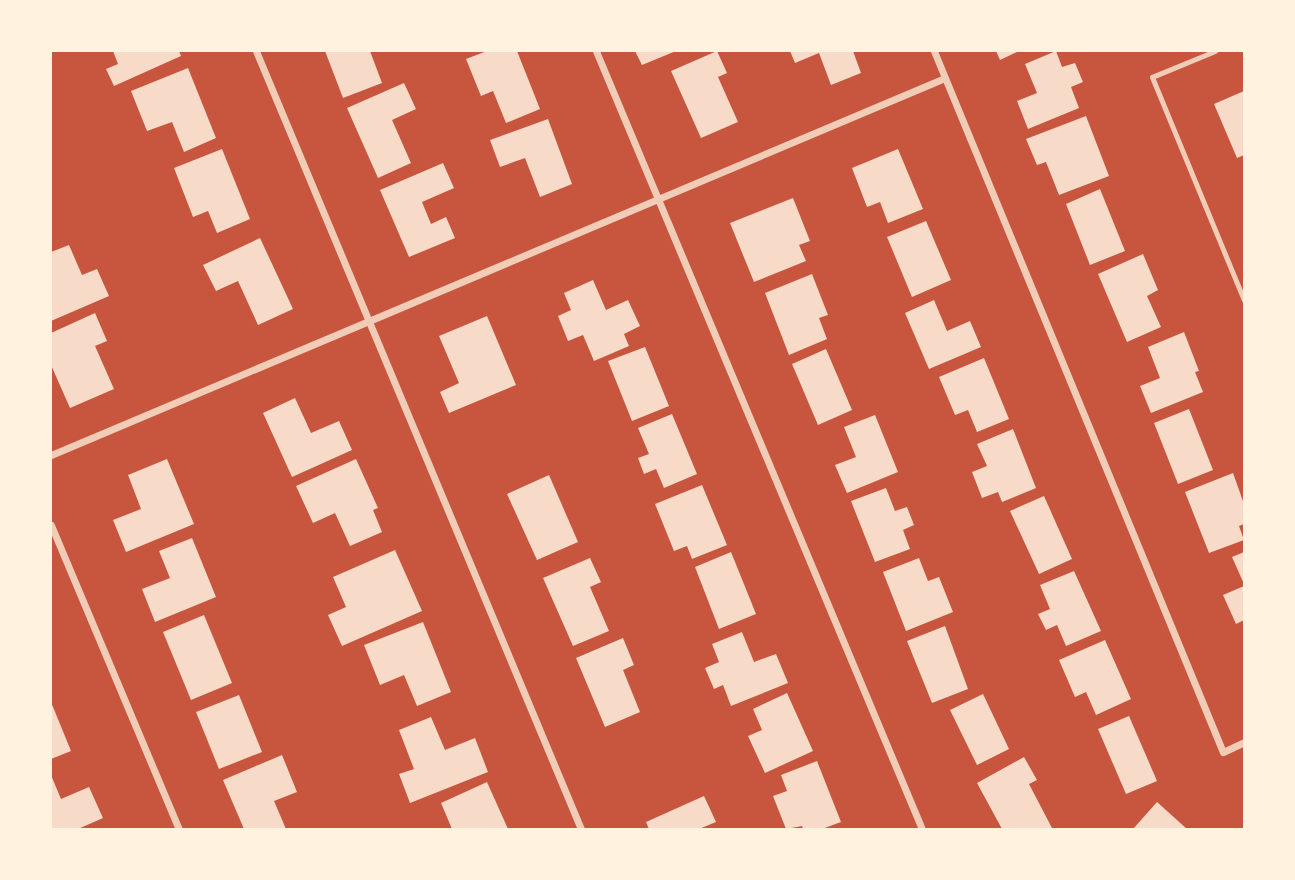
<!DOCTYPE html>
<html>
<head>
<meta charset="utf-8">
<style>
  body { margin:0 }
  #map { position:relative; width:1295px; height:880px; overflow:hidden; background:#c8553d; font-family:"PT Sans",sans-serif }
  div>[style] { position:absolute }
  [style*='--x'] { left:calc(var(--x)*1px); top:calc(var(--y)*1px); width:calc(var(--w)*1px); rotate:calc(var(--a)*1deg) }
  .building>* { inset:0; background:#f7dbc8 }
  .service>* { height:5px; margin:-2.5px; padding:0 2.5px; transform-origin:2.5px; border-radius:2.5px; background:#f1ccb7 }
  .minor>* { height:7px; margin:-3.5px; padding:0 3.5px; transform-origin:3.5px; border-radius:3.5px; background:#f1ccb7 }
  span { translate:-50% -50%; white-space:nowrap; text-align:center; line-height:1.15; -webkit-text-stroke:5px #fff3e0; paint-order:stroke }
  .frame { position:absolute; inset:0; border:52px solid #fff3e0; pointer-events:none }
</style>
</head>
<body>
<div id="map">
  <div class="building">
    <div style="clip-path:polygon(113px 51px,179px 51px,181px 56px,114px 86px,106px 69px,118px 64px)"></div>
    <div style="clip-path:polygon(325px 51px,370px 51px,382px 83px,343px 98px)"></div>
    <div style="clip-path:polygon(487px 51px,517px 51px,540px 109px,506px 123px,493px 91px,481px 96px,466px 59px)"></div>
    <div style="clip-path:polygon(635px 51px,676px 51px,642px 65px)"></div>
    <div style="clip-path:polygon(717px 51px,727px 73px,718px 77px,738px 122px,701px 138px,671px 71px)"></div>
    <div style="clip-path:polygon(790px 51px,853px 51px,861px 73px,831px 85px,819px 53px,795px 63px)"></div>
    <div style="clip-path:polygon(996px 51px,1019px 51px,1000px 60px)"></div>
    <div style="clip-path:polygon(1056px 51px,1062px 67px,1075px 63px,1083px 82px,1071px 87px,1079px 108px,1028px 129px,1017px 101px,1037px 93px,1025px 64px)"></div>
    <div style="clip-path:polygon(188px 68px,216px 138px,184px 152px,172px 122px,147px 131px,131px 91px)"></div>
    <div style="clip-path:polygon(404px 83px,416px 109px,392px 120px,411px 163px,378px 178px,347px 108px)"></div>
    <div style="clip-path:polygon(1244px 91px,1244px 155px,1237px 158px,1214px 104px)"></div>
    <div style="clip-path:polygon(1086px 116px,1109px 176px,1059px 195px,1046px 162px,1037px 165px,1026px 139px)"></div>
    <div style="clip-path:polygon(548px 119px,572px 184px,540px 197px,525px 158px,500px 167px,490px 140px)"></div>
    <div style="clip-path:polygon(222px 149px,250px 219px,217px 233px,208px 211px,193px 217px,174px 168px)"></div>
    <div style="clip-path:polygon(898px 149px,923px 209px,888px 223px,880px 202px,867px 207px,852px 168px)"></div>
    <div style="clip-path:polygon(443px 163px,454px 188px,422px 202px,431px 224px,446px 217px,455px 238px,409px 257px,380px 190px)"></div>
    <div style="clip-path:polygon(1100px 189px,1125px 251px,1090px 265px,1066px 204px)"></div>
    <div style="clip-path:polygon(793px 198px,810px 241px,799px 245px,806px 261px,754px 282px,730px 223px)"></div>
    <div style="clip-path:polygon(926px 221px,951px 280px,912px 297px,887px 237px)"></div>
    <div style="clip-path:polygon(260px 238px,293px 309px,258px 325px,238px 281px,216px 291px,203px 265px)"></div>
    <div style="clip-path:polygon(69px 245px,82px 275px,97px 269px,109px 296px,51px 321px,51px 252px)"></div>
    <div style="clip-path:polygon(1143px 254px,1158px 290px,1147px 296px,1161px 327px,1127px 342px,1098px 274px)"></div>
    <div style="clip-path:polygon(812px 274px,828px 315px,819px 318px,827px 339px,789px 355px,765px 293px)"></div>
    <div style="clip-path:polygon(593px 280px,606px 310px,628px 300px,640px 326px,624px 334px,629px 346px,594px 361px,583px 335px,568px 341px,558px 316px,571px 310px,564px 293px)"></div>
    <div style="clip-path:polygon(934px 300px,947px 331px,970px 321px,981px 347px,929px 369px,905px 313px)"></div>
    <div style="clip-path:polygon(95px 313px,107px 341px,95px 346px,114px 389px,70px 408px,51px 365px,51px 333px)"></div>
    <div style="clip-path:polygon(487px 316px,516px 385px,449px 413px,440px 392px,459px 383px,439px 336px)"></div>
    <div style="clip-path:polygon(1184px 332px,1199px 371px,1195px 372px,1203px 392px,1151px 413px,1140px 386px,1160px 378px,1148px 347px)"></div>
    <div style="clip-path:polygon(645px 347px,669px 406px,632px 421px,608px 361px)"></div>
    <div style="clip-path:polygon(826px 349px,852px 410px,818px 425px,792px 364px)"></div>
    <div style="clip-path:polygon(984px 358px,1009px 419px,977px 432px,968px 410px,955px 415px,939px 377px)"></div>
    <div style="clip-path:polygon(295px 398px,311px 433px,339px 421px,352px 450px,292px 477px,263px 413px)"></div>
    <div style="clip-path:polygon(1189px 409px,1213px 470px,1178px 484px,1154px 423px)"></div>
    <div style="clip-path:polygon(672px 414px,697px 474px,664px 488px,656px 469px,644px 474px,638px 458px,649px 454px,638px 428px)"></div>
    <div style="clip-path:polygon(875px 415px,898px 472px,847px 493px,835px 465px,856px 457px,844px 427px)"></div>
    <div style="clip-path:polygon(1013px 429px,1036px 488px,1002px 502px,998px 492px,982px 498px,972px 472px,987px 466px,977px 444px)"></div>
    <div style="clip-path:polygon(167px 459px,194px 524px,126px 552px,113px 520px,141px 509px,128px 475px)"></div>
    <div style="clip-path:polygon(356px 459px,378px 508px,373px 510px,382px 532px,350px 546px,335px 513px,313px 523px,296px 486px)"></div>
    <div style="clip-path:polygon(1233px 473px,1244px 504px,1244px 524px,1239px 526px,1244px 540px,1209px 553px,1185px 492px)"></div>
    <div style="clip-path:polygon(549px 475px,578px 542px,537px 560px,507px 494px)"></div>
    <div style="clip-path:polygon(702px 485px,727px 545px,692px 559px,687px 546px,674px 551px,655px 504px)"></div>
    <div style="clip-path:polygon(886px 488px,895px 511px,907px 507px,914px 525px,903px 530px,910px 549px,875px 562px,851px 501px)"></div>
    <div style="clip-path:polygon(1044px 496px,1072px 559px,1039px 574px,1010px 511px)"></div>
    <div style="clip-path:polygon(192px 538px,216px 597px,155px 622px,142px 589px,170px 578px,159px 551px)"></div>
    <div style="clip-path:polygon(395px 550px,422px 611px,342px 646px,328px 615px,346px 607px,333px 577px)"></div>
    <div style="clip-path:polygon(731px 552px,756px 614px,719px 629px,695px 567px)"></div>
    <div style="clip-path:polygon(1244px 552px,1244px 584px,1232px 557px)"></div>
    <div style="clip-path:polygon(590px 558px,601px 582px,590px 587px,609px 631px,573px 646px,543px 578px)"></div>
    <div style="clip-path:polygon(919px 558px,928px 581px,939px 577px,953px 612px,906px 631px,883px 572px)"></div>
    <div style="clip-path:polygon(1074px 571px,1101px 631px,1066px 646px,1057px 625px,1046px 630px,1038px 614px,1050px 609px,1040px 585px)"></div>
    <div style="clip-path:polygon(1244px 586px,1244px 620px,1236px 624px,1223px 595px)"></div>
    <div style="clip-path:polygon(204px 615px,232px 683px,191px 700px,163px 632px)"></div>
    <div style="clip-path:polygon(423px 622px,451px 692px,417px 706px,404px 675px,380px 685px,364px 645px)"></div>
    <div style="clip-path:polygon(945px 626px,968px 689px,932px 703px,907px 641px)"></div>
    <div style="clip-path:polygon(742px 632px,754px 662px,776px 654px,788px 683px,731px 706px,723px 685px,714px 689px,705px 668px,719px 662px,712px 644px)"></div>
    <div style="clip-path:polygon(623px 638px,634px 665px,623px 670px,640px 712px,605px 727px,576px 658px)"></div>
    <div style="clip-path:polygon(1105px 640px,1131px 699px,1096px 715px,1086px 692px,1075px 697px,1059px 660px)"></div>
    <div style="clip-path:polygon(787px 693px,813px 751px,765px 773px,748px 736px,762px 730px,753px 709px)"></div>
    <div style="clip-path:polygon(983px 694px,1009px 749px,977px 765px,950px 710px)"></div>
    <div style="clip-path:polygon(239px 695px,262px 752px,219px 769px,196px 712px)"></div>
    <div style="clip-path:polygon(51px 702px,71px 751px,51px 759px)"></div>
    <div style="clip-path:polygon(1129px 716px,1157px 781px,1126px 794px,1098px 729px)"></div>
    <div style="clip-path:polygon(431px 717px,445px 750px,475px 738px,488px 772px,410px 803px,399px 774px,414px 769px,399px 730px)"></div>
    <div style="clip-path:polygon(282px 755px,297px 792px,274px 801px,286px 829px,244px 829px,223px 780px)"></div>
    <div style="clip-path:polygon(1024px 757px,1037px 780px,1029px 784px,1052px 828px,1050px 829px,1002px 829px,977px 783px)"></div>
    <div style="clip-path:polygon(817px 761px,841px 822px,822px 829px,803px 829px,802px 826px,786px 829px,773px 796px,787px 791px,781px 775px)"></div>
    <div style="clip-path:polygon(51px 775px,61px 799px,89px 787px,103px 818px,78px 829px,51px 829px)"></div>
    <div style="clip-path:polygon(487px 782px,508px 829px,452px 829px,441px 803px)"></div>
    <div style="clip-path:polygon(704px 796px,716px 822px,699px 829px,649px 829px,646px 822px)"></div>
    <div style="clip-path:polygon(1157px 802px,1187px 829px,1133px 829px)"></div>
  </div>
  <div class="service">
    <div style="--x:1215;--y:51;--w:68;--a:157.6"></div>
    <div style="--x:1152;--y:77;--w:241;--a:67.6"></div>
  </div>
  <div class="minor">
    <div style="--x:256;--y:51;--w:843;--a:67.33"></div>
    <div style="--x:596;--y:51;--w:844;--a:67.27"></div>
    <div style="--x:934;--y:51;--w:758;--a:67.6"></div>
    <div style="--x:1223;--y:752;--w:23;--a:-25"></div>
    <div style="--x:51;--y:455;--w:970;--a:-22.87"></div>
    <div style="--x:51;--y:525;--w:330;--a:67.2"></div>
  </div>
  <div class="frame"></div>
</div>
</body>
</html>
